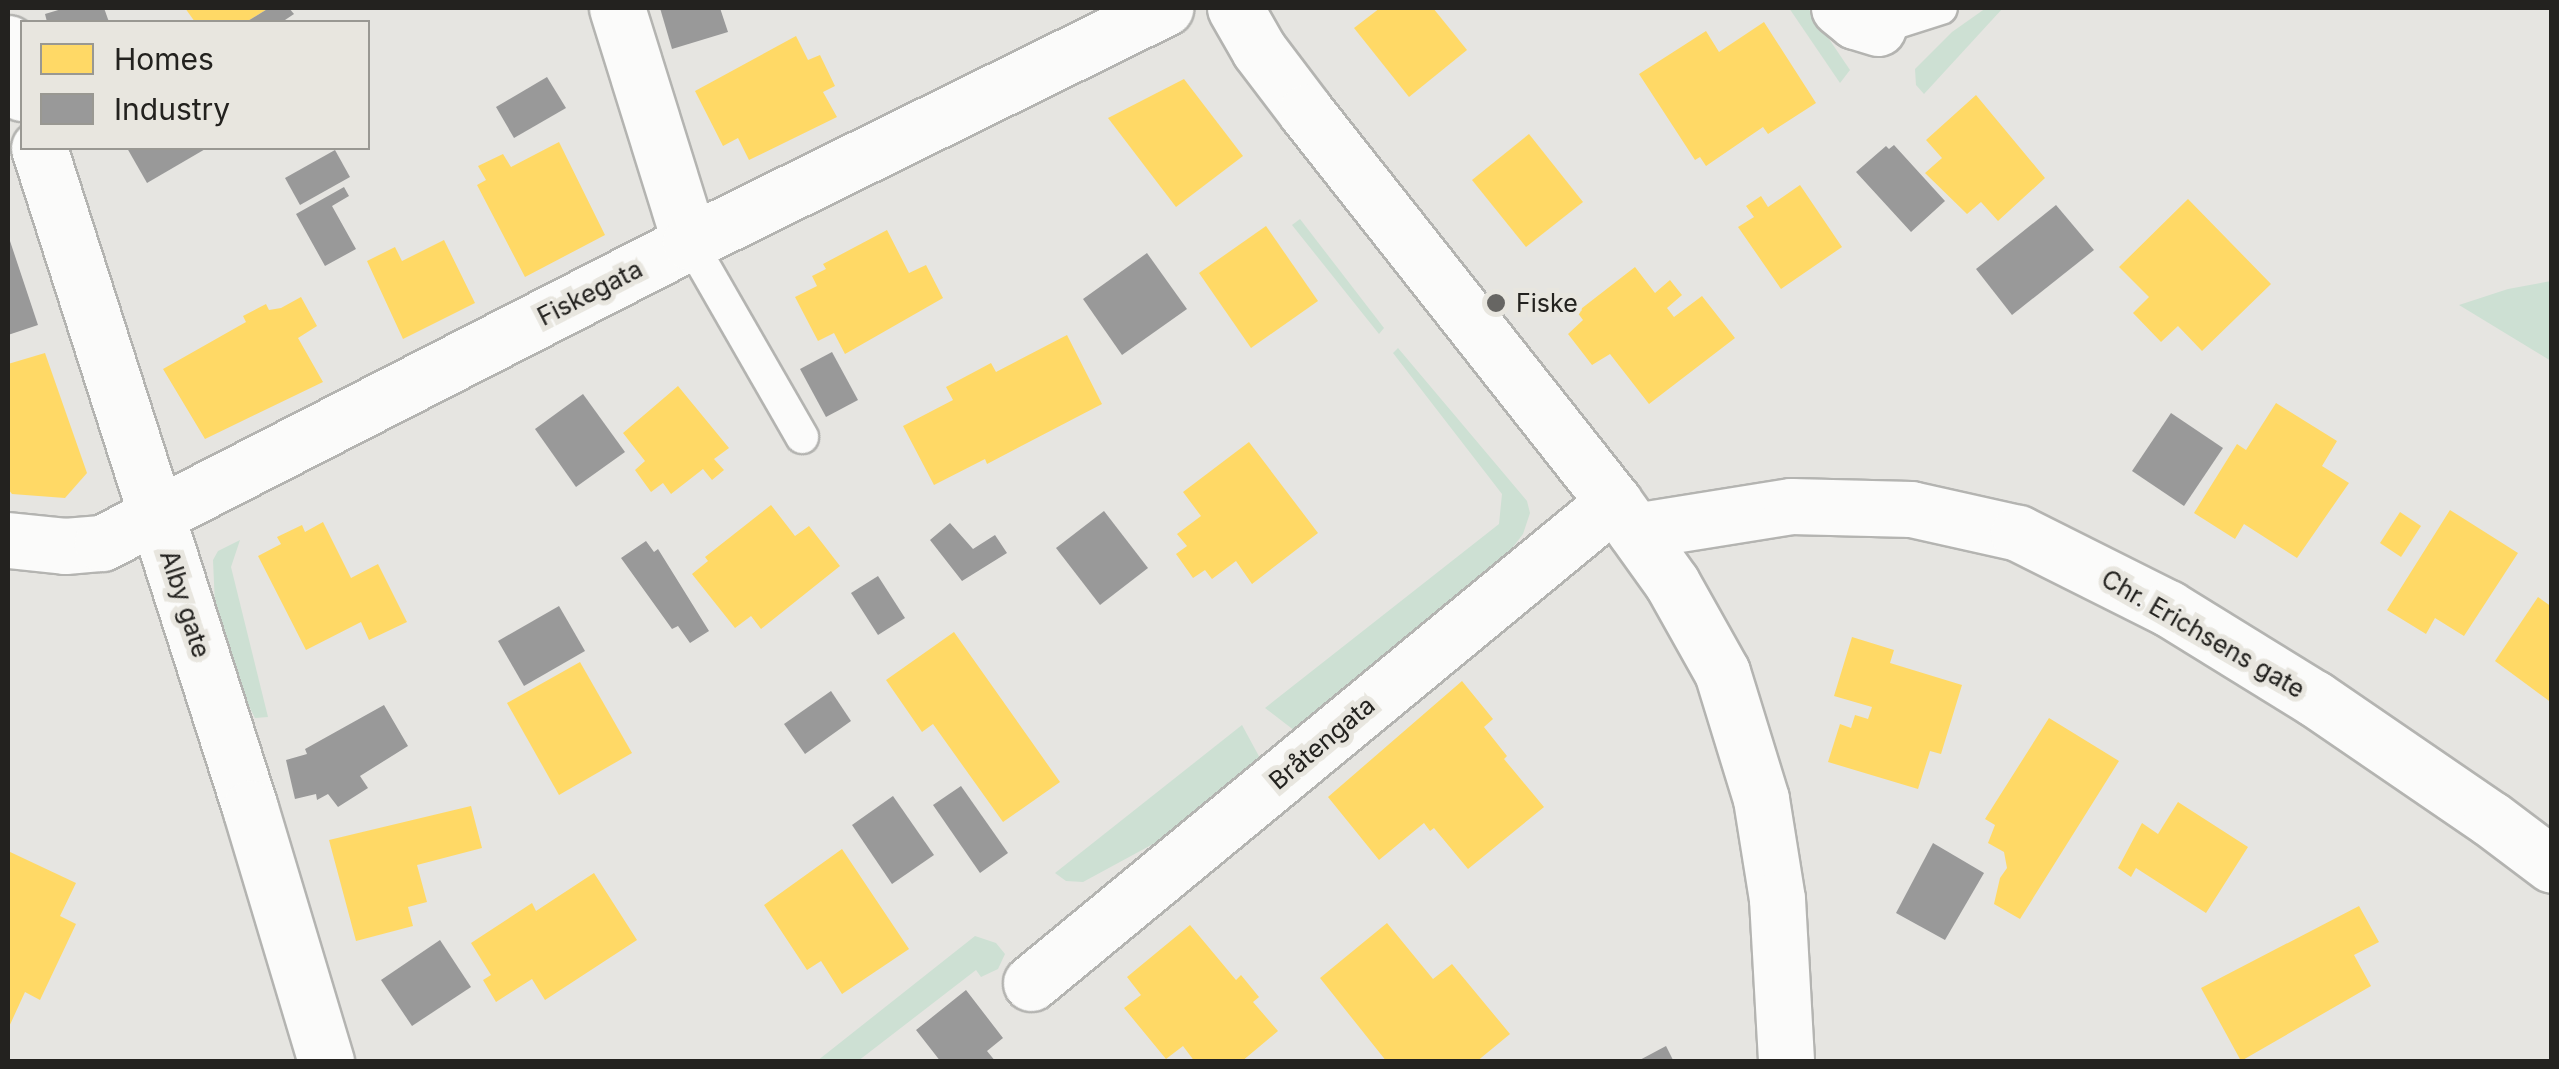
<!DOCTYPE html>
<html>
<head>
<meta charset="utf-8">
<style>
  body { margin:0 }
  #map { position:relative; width:2559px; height:1069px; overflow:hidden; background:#e6e5e1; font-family:Inter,sans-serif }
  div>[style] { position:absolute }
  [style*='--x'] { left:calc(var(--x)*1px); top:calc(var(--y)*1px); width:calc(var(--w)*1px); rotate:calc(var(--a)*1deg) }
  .green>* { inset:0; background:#cde0d3 }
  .homes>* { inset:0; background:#ffd966 }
  .industry>* { inset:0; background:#999 }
  .roads { filter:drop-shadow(2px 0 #b4b4b1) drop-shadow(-2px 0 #b4b4b1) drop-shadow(0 2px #b4b4b1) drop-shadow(0 -2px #b4b4b1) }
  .lane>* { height:32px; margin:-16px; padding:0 16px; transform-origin:16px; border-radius:16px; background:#fbfbfa }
  .street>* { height:55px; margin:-27.5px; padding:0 27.5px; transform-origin:27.5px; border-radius:27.5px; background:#fbfbfa }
  .secondary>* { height:55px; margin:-27.5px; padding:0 27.5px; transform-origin:27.5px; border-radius:27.5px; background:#fbfbfa }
  .dots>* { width:28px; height:28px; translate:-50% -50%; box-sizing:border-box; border:5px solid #e8e6df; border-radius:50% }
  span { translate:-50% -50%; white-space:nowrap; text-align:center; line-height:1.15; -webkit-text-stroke:10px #e8e6df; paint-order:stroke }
  .street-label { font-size:25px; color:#23221f }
  .poi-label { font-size:25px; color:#23221f }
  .left { translate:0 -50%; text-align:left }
  .frame { position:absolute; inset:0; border:10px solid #23221f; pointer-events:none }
  .legend { position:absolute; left:20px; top:20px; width:350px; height:130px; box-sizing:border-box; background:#e8e6df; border:2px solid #999892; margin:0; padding:12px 18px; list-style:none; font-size:30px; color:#23221f }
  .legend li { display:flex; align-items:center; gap:20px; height:50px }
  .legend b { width:50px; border:2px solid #999892 }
</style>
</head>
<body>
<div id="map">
  <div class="green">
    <div style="clip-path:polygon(1789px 8px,1808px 8px,1850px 70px,1840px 83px)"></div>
    <div style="clip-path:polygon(1986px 8px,2003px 8px,1924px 94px,1916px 85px,1915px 69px,1952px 32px)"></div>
    <div style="clip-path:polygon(1300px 219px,1384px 328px,1379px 334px,1292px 225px)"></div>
    <div style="clip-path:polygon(2551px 281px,2551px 361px,2459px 305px,2508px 289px)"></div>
    <div style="clip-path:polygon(1398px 348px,1527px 501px,1530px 513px,1523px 534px,1507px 555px,1295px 731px,1265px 708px,1499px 524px,1502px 494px,1393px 353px)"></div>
    <div style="clip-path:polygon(240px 540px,231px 567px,268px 717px,255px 718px,233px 675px,215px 606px,213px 560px,218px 551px)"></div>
    <div style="clip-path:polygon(1242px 725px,1261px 760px,1166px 837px,1083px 882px,1066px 881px,1055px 873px)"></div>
    <div style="clip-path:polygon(975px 936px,996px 943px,1005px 954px,998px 969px,981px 977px,976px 970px,858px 1061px,817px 1061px)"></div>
  </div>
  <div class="homes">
    <div style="clip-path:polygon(185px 8px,269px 8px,246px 22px,195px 22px)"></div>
    <div style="clip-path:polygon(1380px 8px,1433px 8px,1467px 50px,1409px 97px,1354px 28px)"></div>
    <div style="clip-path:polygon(1764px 22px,1816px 103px,1768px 134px,1763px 127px,1706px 166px,1700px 157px,1695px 160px,1639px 74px,1706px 31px,1719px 52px)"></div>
    <div style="clip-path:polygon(796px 36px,808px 60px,820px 55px,835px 86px,823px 92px,837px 117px,749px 160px,738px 138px,723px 146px,695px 91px)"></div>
    <div style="clip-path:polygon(1184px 79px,1243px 156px,1176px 207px,1108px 118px)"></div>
    <div style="clip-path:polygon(1976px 95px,2045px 178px,1998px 221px,1981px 202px,1967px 214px,1925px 173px,1942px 158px,1926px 140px)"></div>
    <div style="clip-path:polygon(1529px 134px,1583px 202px,1526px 247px,1472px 180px)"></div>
    <div style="clip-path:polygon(559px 142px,605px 235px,525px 277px,477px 185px,486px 180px,478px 166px,503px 154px,511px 167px)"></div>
    <div style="clip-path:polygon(1800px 185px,1842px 247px,1781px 289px,1738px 227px,1754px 217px,1746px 206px,1761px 196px,1768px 207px)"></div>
    <div style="clip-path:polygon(2188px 199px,2271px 284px,2202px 351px,2178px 326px,2161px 342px,2133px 313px,2149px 297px,2119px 267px)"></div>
    <div style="clip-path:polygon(1266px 226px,1318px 301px,1251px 348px,1199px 273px)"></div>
    <div style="clip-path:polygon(887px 230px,909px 273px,926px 265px,943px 298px,845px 354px,834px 333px,818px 341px,795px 297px,817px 286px,812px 276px,826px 269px,823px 264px)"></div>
    <div style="clip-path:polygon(444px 240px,475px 303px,403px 339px,367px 261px,395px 247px,402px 261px)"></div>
    <div style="clip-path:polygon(1635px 267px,1655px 293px,1670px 280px,1682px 295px,1667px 308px,1674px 317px,1702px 296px,1735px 338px,1649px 404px,1610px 354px,1592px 365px,1568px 334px,1583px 320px,1577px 312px)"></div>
    <div style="clip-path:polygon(301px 297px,317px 326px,298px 338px,323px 382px,205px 439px,163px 369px,246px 322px,243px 316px,266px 304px,269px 310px,281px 308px)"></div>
    <div style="clip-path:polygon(1067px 335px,1102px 404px,987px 464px,985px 459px,934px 485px,903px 426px,953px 400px,946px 387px,991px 363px,996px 372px)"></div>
    <div style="clip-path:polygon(45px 353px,87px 473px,65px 498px,12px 494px,8px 489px,8px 364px)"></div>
    <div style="clip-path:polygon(678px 386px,729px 448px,714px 459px,724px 470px,712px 480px,703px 469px,671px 494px,663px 483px,651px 492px,635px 470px,645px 461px,623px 433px)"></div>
    <div style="clip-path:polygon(2276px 403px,2337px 441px,2322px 466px,2349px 483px,2297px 558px,2244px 524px,2235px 539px,2194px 513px,2237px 444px,2246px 450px)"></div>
    <div style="clip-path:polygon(1249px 442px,1318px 533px,1252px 584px,1236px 561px,1212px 579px,1205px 570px,1193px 578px,1176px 554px,1187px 546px,1177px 534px,1201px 516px,1183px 492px)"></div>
    <div style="clip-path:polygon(771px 505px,795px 536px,809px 526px,840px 566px,761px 629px,751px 616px,735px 628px,692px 574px,708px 561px,705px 557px)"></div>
    <div style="clip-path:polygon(2450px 510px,2518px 553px,2464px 636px,2435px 618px,2426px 634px,2387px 610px)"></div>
    <div style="clip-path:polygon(2400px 512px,2421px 526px,2401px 557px,2380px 543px)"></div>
    <div style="clip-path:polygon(323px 522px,351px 578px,378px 564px,407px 622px,369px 640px,361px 622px,306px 650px,258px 556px,281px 544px,277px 537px,302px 525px,305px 532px)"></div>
    <div style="clip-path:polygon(2538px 597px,2552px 607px,2552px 703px,2495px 661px)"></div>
    <div style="clip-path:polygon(954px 632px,1060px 782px,1003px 822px,933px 724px,922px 732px,886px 680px)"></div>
    <div style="clip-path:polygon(1852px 637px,1894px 650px,1890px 663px,1962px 685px,1941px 754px,1930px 751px,1918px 789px,1828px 762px,1840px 724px,1851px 728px,1855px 715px,1868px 719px,1872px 707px,1834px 696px)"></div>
    <div style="clip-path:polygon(580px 662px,632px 753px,559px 795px,507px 703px)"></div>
    <div style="clip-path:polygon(1462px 681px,1493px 719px,1484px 727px,1507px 756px,1504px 759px,1544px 807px,1468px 869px,1434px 828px,1430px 831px,1424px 823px,1379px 860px,1328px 797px)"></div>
    <div style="clip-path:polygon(2049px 718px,2119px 761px,2020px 919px,1994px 904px,2000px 878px,2007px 868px,2004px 852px,1988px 843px,1995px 825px,1985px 819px)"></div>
    <div style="clip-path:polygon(2178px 802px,2248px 847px,2206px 913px,2136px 868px,2131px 877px,2118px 868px,2142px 823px,2158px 834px)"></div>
    <div style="clip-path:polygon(471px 806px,482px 848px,417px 865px,427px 902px,408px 907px,413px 926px,356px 941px,329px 840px)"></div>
    <div style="clip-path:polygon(842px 849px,909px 949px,842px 994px,821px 961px,807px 970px,764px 905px)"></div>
    <div style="clip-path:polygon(8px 851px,76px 883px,60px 916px,76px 924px,40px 1000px,25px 992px,8px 1029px)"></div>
    <div style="clip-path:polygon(594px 873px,637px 940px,545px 1000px,532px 979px,496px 1002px,483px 980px,491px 975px,471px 943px,532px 903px,536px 911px)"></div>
    <div style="clip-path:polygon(2359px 906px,2379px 942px,2354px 955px,2371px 986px,2241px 1061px,2201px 988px)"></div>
    <div style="clip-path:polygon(1387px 923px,1433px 979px,1452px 964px,1510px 1034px,1476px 1062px,1387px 1062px,1320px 978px)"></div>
    <div style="clip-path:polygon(1190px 925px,1236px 980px,1241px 975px,1259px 997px,1253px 1002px,1278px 1031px,1241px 1062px,1195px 1062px,1183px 1046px,1166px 1059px,1124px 1008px,1141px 995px,1127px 977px)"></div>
  </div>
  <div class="industry">
    <div style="clip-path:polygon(65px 8px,104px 8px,109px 22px,47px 22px,45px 14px)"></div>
    <div style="clip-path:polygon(269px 8px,289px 8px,294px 14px,282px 22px,246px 22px)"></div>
    <div style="clip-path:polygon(660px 8px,720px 8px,728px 32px,672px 49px)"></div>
    <div style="clip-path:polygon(547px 77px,566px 108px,514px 138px,496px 107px)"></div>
    <div style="clip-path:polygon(1894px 145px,1945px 201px,1911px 232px,1856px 172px,1886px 146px,1889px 149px)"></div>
    <div style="clip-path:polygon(127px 148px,207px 148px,147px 183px)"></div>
    <div style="clip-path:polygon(335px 150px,350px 177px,300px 205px,285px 178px)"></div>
    <div style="clip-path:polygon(344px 187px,349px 196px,332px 206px,356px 249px,325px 266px,296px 214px)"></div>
    <div style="clip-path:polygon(2056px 205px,2094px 250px,2012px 315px,1976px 269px)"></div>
    <div style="clip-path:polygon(8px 235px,38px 325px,8px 335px)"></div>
    <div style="clip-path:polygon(1147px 253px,1187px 309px,1122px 355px,1083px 299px)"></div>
    <div style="clip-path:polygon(832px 352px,858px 400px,826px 417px,800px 369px)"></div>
    <div style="clip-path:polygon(583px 394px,625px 452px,576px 487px,535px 429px)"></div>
    <div style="clip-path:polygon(2171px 413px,2223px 448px,2184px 506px,2132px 471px)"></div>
    <div style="clip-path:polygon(1104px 511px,1148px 568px,1100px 605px,1056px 548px)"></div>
    <div style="clip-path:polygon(950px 523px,973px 549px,995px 535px,1007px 553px,962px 581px,930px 540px)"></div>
    <div style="clip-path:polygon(646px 541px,654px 552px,658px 549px,709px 631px,690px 643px,678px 626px,672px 629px,621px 558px)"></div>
    <div style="clip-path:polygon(878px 576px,905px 618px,878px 635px,851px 593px)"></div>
    <div style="clip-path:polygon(559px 606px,585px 651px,524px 686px,498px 641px)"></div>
    <div style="clip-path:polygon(831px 691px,851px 721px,805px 754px,784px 724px)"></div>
    <div style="clip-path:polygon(384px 705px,408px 746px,360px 776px,368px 788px,338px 807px,328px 794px,317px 800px,316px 794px,295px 799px,286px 760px,307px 754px,305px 749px)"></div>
    <div style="clip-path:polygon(961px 786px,1008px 853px,980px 873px,933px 805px)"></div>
    <div style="clip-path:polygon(893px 796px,934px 855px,892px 884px,852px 825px)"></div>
    <div style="clip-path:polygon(1933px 843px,1984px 873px,1945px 940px,1896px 913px)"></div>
    <div style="clip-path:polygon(440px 940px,471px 987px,412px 1026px,381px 980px)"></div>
    <div style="clip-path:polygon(966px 990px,1003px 1038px,987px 1051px,996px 1062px,941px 1062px,916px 1030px)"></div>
    <div style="clip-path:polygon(1666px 1046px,1674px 1062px,1636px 1062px)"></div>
  </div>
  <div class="roads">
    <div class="lane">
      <div style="--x:1878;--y:28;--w:66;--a:-17.6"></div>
      <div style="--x:690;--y:242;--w:225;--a:60.1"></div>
    </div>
    <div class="street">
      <div style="--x:617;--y:8;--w:245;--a:72.7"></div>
      <div style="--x:1839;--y:8;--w:21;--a:39"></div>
      <div style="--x:1855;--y:21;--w:24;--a:17"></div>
      <div style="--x:8;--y:43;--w:52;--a:74.4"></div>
      <div style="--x:39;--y:148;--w:693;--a:72.27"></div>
      <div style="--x:250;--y:808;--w:265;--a:73.3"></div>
      <div style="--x:1635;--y:531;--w:158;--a:-9.1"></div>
      <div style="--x:1791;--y:506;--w:120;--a:1.4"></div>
      <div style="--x:1911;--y:509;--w:110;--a:12.6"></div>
      <div style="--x:2018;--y:533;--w:168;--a:26.6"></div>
      <div style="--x:2168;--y:608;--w:172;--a:31.7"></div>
      <div style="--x:2314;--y:698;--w:214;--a:34.4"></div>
      <div style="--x:2491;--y:819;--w:76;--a:37"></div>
      <div style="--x:1031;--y:983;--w:756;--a:-39.52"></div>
    </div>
    <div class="secondary">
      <div style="--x:1235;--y:8;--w:48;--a:60.3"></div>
      <div style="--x:1259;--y:50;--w:78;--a:52.8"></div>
      <div style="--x:1306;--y:112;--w:497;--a:51.7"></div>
      <div style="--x:1614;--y:502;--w:100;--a:54.4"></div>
      <div style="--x:1672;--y:583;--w:102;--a:60.7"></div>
      <div style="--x:1722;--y:672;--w:133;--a:72.9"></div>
      <div style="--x:1761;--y:799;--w:101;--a:80.9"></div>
      <div style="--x:1777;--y:899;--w:163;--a:86.8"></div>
      <div style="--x:8;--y:540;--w:57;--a:6"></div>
      <div style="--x:65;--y:546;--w:37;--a:-5"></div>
      <div style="--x:102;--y:543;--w:661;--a:-27.11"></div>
      <div style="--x:690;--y:242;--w:530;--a:-26.23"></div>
    </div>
  </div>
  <div class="dots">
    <div style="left:1496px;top:303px;background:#676663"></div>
  </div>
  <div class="street-label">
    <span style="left:590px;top:293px;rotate:-27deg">Fiskegata</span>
    <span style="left:185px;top:604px;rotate:72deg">Alby gate</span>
    <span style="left:2203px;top:634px;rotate:30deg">Chr. Erichsens gate</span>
    <span style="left:1322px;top:743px;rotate:-40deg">Bråtengata</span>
  </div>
  <div class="poi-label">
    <span class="left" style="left:1516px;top:303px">Fiske</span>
  </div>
  <div class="frame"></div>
  <ul class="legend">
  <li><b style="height:28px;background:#ffd966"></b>Homes</li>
  <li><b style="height:28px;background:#999"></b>Industry</li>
  </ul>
</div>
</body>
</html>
